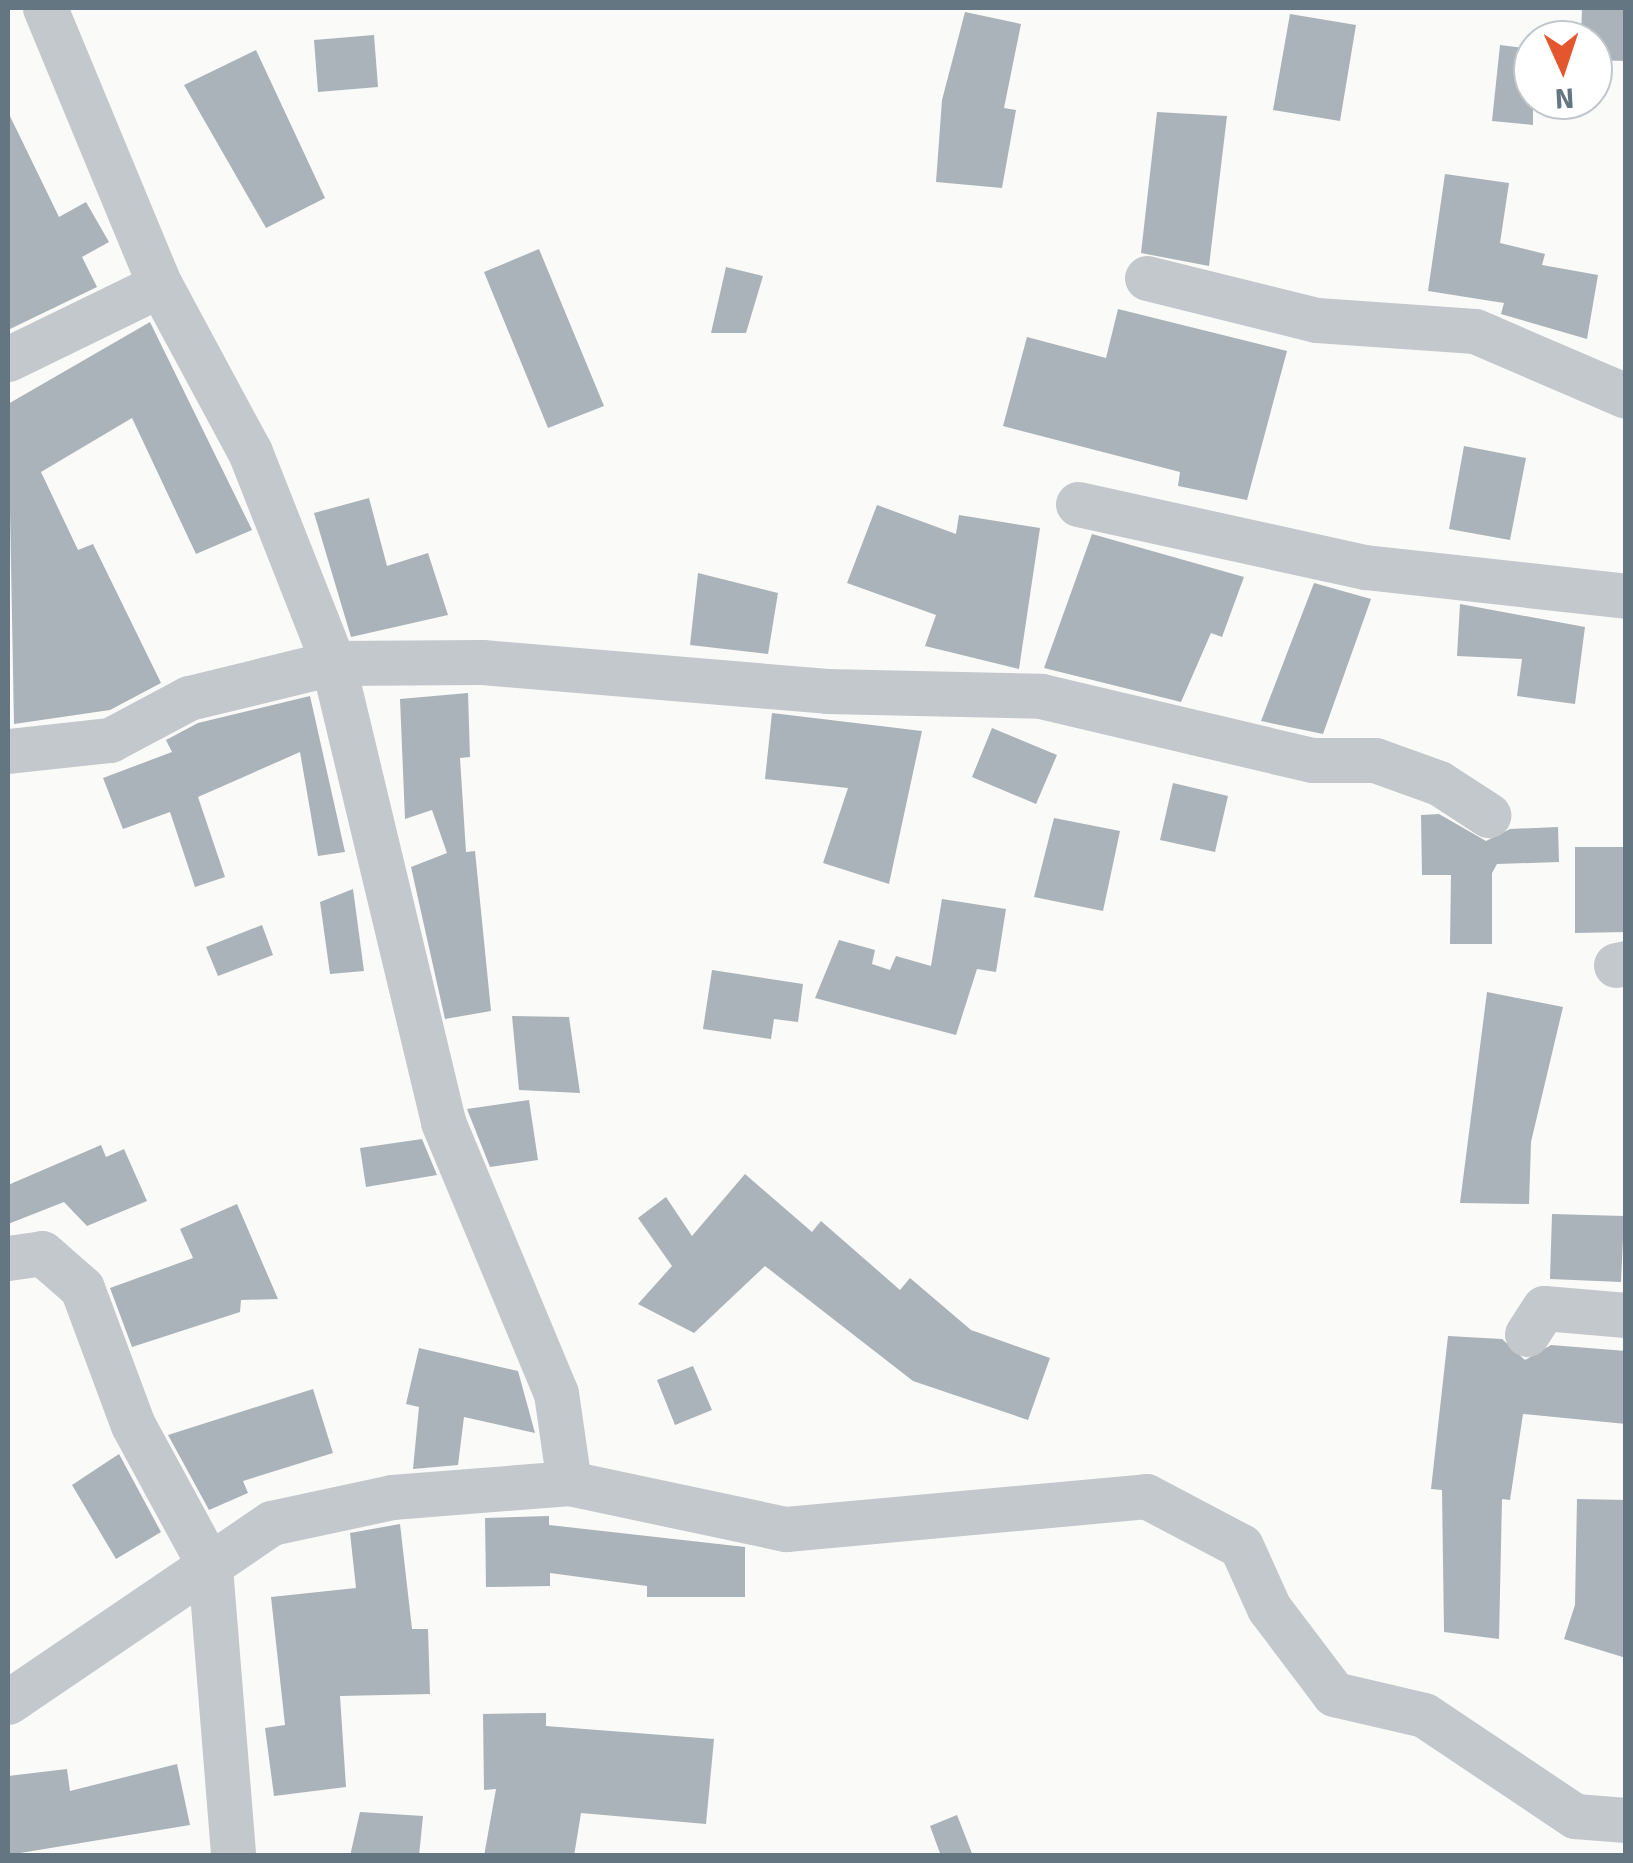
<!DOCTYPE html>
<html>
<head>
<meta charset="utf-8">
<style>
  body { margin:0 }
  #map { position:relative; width:1633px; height:1863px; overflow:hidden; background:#fafaf8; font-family:Signika,sans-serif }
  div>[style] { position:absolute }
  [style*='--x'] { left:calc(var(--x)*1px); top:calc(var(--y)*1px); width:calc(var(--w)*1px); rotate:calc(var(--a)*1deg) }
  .building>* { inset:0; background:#aab3b9 }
  .minor>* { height:45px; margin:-22.5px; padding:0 22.5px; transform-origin:22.5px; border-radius:22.5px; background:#c3c8cc }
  span { translate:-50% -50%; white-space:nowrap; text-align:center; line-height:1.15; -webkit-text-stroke:10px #fff; paint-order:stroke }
  .frame { position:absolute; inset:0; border:10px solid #657683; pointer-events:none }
  .north { position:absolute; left:1513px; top:20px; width:100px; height:100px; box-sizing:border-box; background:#fff; border:2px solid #c1c8cd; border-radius:50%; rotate:177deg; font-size:28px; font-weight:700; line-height:40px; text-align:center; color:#657683 }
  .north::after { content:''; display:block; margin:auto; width:35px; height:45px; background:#e4572e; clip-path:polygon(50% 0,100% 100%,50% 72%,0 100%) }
</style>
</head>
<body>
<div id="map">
  <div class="building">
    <div style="clip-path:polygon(1582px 8px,1626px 8px,1626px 61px,1593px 60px,1593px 40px,1581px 40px)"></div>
    <div style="clip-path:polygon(965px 12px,1021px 24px,1004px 108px,1016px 110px,1002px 188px,936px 182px,942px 100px)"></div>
    <div style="clip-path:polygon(1290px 14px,1356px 25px,1340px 121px,1273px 110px)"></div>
    <div style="clip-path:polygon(374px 35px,378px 87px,318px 92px,314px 40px)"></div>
    <div style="clip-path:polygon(1500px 45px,1533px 49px,1533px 125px,1492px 121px)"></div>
    <div style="clip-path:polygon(256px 50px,325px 198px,266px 228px,184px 85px)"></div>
    <div style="clip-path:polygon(8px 112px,59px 217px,86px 202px,109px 242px,82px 257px,97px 287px,8px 330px)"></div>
    <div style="clip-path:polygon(1157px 112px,1227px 116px,1209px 266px,1141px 253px)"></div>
    <div style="clip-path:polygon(1445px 174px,1509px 183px,1500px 243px,1545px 254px,1542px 265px,1598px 275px,1587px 339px,1501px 314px,1504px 303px,1428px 291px)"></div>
    <div style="clip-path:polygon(539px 249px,604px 406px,548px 428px,484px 272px)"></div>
    <div style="clip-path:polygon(726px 267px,763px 276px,746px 333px,711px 333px)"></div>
    <div style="clip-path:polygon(1118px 309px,1287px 351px,1247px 500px,1178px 486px,1180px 472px,1003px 426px,1027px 337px,1106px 358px)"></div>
    <div style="clip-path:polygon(150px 322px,252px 530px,196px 554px,132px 418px,41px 472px,78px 550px,93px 544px,161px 683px,110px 710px,14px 724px,8px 404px)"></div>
    <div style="clip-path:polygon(1464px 446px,1526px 458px,1510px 540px,1449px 529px)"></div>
    <div style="clip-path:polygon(369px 498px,387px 566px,428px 553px,448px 615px,351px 637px,314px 513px)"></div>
    <div style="clip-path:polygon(877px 505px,956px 534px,959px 515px,1040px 528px,1019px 669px,925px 646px,936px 615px,847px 583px)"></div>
    <div style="clip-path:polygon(1092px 534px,1244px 577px,1222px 637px,1211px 633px,1181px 702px,1044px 668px)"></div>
    <div style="clip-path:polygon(698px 573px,778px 593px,768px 654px,690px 645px)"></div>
    <div style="clip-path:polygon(1314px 583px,1371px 599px,1323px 734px,1261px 721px)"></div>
    <div style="clip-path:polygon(1460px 604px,1585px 627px,1575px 704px,1517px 696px,1522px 659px,1457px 656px)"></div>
    <div style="clip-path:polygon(468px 693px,470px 757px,460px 758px,466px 852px,475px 851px,491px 1011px,445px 1019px,411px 867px,447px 853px,432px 810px,405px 819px,400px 699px)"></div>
    <div style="clip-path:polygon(310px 696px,345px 852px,318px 856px,300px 752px,198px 797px,225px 877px,195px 887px,170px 812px,123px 829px,103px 778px,172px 752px,166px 740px,198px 723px)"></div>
    <div style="clip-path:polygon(772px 713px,922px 731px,889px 884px,823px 863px,848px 788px,765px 779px)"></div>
    <div style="clip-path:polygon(992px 728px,1057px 755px,1036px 804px,972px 777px)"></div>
    <div style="clip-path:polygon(1173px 783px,1228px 796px,1215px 852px,1160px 840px)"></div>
    <div style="clip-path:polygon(1439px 814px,1486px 841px,1510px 829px,1558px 827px,1559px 862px,1497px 864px,1492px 873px,1492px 944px,1450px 944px,1451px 875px,1422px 875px,1421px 815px)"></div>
    <div style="clip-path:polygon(1054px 818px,1120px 831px,1103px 911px,1034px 897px)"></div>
    <div style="clip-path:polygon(1575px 847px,1626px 847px,1626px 932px,1575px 933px)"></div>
    <div style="clip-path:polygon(353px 889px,364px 971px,330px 974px,320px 902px)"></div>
    <div style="clip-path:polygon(942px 899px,1006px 909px,996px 972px,977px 969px,956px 1035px,815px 998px,839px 940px,875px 950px,872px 964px,890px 970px,896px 956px,931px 966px)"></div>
    <div style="clip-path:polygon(262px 925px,273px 955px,218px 976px,206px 947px)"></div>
    <div style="clip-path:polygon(712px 970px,803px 984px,798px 1022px,774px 1019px,771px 1039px,703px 1029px)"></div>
    <div style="clip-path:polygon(1487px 992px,1563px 1007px,1531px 1142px,1529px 1204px,1460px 1203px)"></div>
    <div style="clip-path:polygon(512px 1016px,569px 1017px,580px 1093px,519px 1090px)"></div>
    <div style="clip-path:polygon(529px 1100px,538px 1160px,490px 1167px,467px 1109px)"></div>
    <div style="clip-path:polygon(422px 1139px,437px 1175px,366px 1187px,360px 1148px)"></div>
    <div style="clip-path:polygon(101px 1145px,106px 1157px,124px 1149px,147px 1201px,87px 1226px,64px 1202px,8px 1224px,8px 1185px)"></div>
    <div style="clip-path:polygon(745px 1174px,812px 1232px,821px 1221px,900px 1290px,910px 1278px,971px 1330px,1050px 1358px,1028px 1420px,913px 1381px,765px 1266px,694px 1333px,638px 1304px,672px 1266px,638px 1218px,666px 1197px,692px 1236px)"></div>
    <div style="clip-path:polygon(237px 1204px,278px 1299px,241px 1300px,240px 1312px,132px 1347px,110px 1288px,193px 1258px,180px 1229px)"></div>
    <div style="clip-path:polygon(1552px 1214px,1624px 1216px,1621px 1282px,1550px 1279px)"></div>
    <div style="clip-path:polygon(1448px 1336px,1502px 1339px,1525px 1360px,1551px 1345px,1626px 1351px,1626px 1424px,1523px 1414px,1510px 1500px,1502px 1499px,1499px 1639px,1444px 1632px,1442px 1490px,1431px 1489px)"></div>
    <div style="clip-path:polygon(419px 1348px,518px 1371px,535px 1433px,464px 1417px,458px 1465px,413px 1469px,419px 1407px,406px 1404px)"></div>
    <div style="clip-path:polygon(693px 1366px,712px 1410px,675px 1425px,657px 1380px)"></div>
    <div style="clip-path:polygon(313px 1389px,333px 1453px,243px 1481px,248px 1493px,209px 1510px,168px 1435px)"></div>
    <div style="clip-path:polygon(119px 1454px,161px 1532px,116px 1559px,72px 1485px)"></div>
    <div style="clip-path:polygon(1577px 1499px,1626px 1500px,1626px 1658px,1564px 1639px,1575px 1605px)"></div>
    <div style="clip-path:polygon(549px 1516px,549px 1525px,745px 1547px,745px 1597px,647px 1597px,647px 1586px,550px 1573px,550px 1586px,486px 1587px,485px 1518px)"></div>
    <div style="clip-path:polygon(400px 1524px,412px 1629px,428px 1629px,430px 1694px,340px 1696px,346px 1787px,274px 1796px,265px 1728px,285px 1725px,271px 1597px,356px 1588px,350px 1533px)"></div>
    <div style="clip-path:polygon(546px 1713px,546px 1726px,714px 1739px,706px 1824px,581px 1813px,574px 1856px,484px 1856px,496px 1789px,484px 1790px,483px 1714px)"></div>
    <div style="clip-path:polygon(177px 1764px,190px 1825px,8px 1855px,8px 1776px,67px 1769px,70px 1791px)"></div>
    <div style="clip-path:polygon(360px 1812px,423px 1816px,419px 1856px,350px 1856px)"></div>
    <div style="clip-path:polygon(957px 1815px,973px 1856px,941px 1856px,930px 1826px)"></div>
  </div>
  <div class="minor">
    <div style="--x:45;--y:8;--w:300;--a:67.5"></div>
    <div style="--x:160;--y:285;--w:190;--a:61.7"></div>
    <div style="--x:250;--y:452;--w:227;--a:68.5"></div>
    <div style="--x:333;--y:663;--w:149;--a:-0.4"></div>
    <div style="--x:482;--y:662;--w:346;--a:4.8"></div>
    <div style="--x:827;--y:691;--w:214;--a:1.3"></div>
    <div style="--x:1041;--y:696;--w:278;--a:13.3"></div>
    <div style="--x:1312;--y:760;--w:63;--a:0"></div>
    <div style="--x:1375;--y:760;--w:68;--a:19.8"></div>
    <div style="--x:1439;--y:783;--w:59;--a:33.1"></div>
    <div style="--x:1147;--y:278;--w:175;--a:13.9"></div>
    <div style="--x:1317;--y:320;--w:158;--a:4"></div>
    <div style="--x:1475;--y:331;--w:164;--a:23.3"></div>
    <div style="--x:8;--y:359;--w:169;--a:-26"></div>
    <div style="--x:1078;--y:504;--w:294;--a:12.4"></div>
    <div style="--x:1365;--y:567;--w:263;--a:6.3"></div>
    <div style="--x:8;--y:751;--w:103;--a:-6.2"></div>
    <div style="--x:110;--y:740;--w:89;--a:-28"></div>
    <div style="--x:189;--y:698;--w:148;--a:-13.7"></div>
    <div style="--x:333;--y:663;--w:472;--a:76.5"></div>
    <div style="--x:443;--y:1122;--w:294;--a:67.4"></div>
    <div style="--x:556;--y:1393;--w:91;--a:81.8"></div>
    <div style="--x:1616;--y:965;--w:10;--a:-11"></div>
    <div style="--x:8;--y:1258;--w:34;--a:-8"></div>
    <div style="--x:42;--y:1253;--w:53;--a:41.2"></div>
    <div style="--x:82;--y:1288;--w:146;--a:69.6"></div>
    <div style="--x:133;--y:1425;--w:162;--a:61.5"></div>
    <div style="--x:210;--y:1567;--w:290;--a:85.4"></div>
    <div style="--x:1527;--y:1334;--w:31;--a:-57"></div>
    <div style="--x:1544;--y:1308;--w:82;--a:4.9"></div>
    <div style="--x:8;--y:1702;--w:318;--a:-34.2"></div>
    <div style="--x:271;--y:1523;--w:124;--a:-12.1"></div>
    <div style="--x:392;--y:1497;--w:178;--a:-4.5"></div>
    <div style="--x:569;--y:1483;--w:222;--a:12"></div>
    <div style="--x:786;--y:1529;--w:362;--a:-5.2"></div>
    <div style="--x:1146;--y:1496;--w:107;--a:27.8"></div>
    <div style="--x:1241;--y:1546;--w:68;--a:65.7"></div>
    <div style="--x:1269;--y:1608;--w:108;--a:52.9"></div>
    <div style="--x:1334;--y:1694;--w:92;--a:13.1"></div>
    <div style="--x:1424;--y:1715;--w:182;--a:33.8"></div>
    <div style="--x:1575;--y:1816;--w:51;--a:4.5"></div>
  </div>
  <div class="frame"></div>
  <div class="north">N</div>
</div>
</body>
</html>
